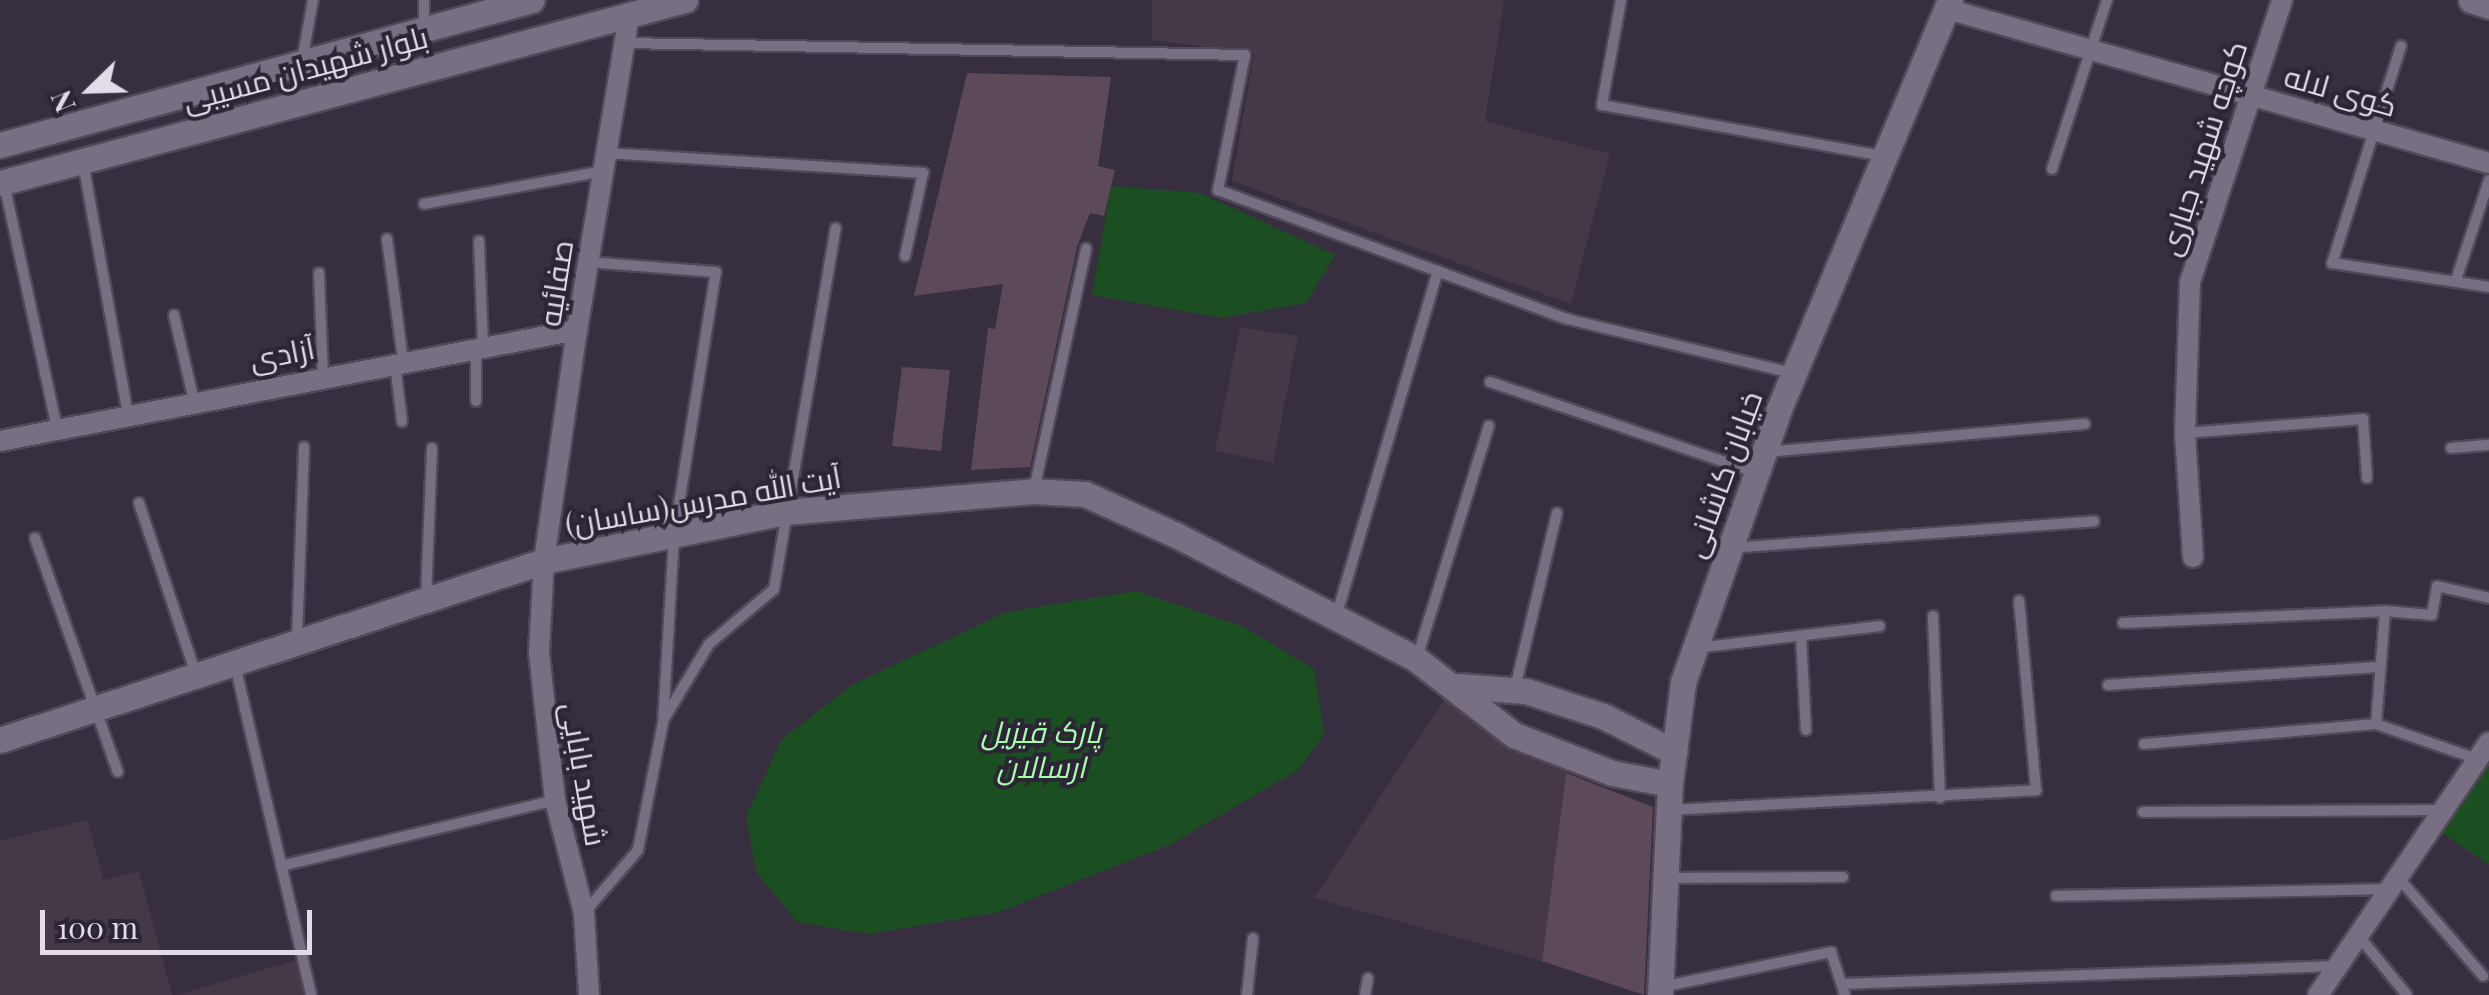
<!DOCTYPE html>
<html>
<head>
<meta charset="utf-8">
<style>
  body { margin:0 }
  #map { position:relative; width:2489px; height:995px; overflow:hidden; background:#372e40; font-family:"Playfair Display",Cairo,serif }
  div>[style] { position:absolute }
  [style*='--x'] { left:calc(var(--x)*1px); top:calc(var(--y)*1px); width:calc(var(--w)*1px); rotate:calc(var(--a)*1deg) }
  .education>* { inset:0; background:#453847 }
  .green>* { inset:0; background:#1b4f22 }
  .building>* { inset:0; background:#5c4a58 }
  .roads { filter:drop-shadow(2px 0 #514958) drop-shadow(-2px 0 #514958) drop-shadow(0 2px #514958) drop-shadow(0 -2px #514958) }
  .lane>* { height:10px; margin:-5px; padding:0 5px; transform-origin:5px; border-radius:5px; background:#796f83 }
  .street>* { height:20px; margin:-10px; padding:0 10px; transform-origin:10px; border-radius:10px; background:#796f83 }
  .secondary>* { height:25px; margin:-12.5px; padding:0 12.5px; transform-origin:12.5px; border-radius:12.5px; background:#796f83 }
  span { translate:-50% -50%; white-space:nowrap; text-align:center; line-height:1.15; -webkit-text-stroke:8px #2d2435; paint-order:stroke }
  .street-label { font-size:30px; color:#e1dce7 }
  .park-label { font-size:30px; color:#a6fdac; font-style:italic }
  .north { position:absolute; left:40px; top:40px; width:100px; height:100px; -webkit-text-stroke:8px #2d2435; paint-order:stroke; rotate:247deg; font-size:28px; font-weight:700; line-height:40px; text-align:center; color:#e1dce7 }
  .north::after { content:''; display:block; margin:auto; width:35px; height:45px; background:#e1dce7; clip-path:polygon(50% 0,100% 100%,50% 72%,0 100%) }
  .scale { position:absolute; left:40px; top:910px; width:272px; height:45px; box-sizing:border-box; border:5px solid #e1dce7; border-top:0; padding-left:12px; font-size:30px; line-height:35px; white-space:nowrap; color:#e1dce7; -webkit-text-stroke:8px #2d2435; paint-order:stroke }
</style>
</head>
<body>
<div id="map">
  <div class="education">
    <div style="clip-path:polygon(1152px 0,1504px 0,1485px 121px,1610px 154px,1571px 304px,1232px 181px,1254px 53px,1152px 40px)"></div>
    <div style="clip-path:polygon(1240px 327px,1298px 336px,1273px 463px,1215px 451px)"></div>
    <div style="clip-path:polygon(1448px 694px,1566px 771px,1542px 961px,1314px 898px)"></div>
    <div style="clip-path:polygon(87px 820px,104px 880px,139px 871px,172px 995px,0 995px,0 841px)"></div>
    <div style="clip-path:polygon(303px 958px,311px 995px,177px 995px)"></div>
  </div>
  <div class="green">
    <div style="clip-path:polygon(1111px 186px,1200px 193px,1335px 255px,1306px 303px,1222px 318px,1092px 295px)"></div>
    <div style="clip-path:polygon(1136px 591px,1244px 627px,1314px 669px,1324px 735px,1298px 770px,1171px 844px,999px 912px,869px 934px,797px 922px,756px 872px,746px 816px,782px 739px,852px 685px,1006px 612px)"></div>
    <div style="clip-path:polygon(2489px 755px,2489px 865px,2438px 830px)"></div>
  </div>
  <div class="building">
    <div style="clip-path:polygon(967px 73px,1111px 77px,1098px 166px,1115px 170px,1104px 216px,1090px 213px,1077px 247px,1030px 467px,971px 470px,988px 328px,995px 329px,1003px 284px,914px 296px)"></div>
    <div style="clip-path:polygon(902px 367px,950px 370px,941px 451px,892px 446px)"></div>
    <div style="clip-path:polygon(1566px 773px,1653px 807px,1644px 995px,1542px 961px)"></div>
  </div>
  <div class="roads">
    <div class="lane">
      <div style="--x:1621;--y:0;--w:107;--a:100.3"></div>
      <div style="--x:1602;--y:105;--w:285;--a:10.3"></div>
      <div style="--x:424;--y:28;--w:28;--a:-90"></div>
      <div style="--x:625;--y:43;--w:620;--a:1.11"></div>
      <div style="--x:1245;--y:55;--w:138;--a:101.3"></div>
      <div style="--x:1218;--y:190;--w:372;--a:20.3"></div>
      <div style="--x:1567;--y:319;--w:231;--a:13.5"></div>
      <div style="--x:2401;--y:46;--w:228;--a:107.6"></div>
      <div style="--x:2332;--y:263;--w:159;--a:8.7"></div>
      <div style="--x:302;--y:61;--w:62;--a:-79.8"></div>
      <div style="--x:607;--y:153;--w:317;--a:3.6"></div>
      <div style="--x:923;--y:173;--w:85;--a:102.2"></div>
      <div style="--x:83;--y:162;--w:257;--a:79.9"></div>
      <div style="--x:2052;--y:169;--w:178;--a:-72"></div>
      <div style="--x:4;--y:183;--w:252;--a:77.8"></div>
      <div style="--x:424;--y:204;--w:182;--a:-10.4"></div>
      <div style="--x:387;--y:239;--w:123;--a:82.5"></div>
      <div style="--x:479;--y:241;--w:106;--a:87.8"></div>
      <div style="--x:319;--y:273;--w:103;--a:87.8"></div>
      <div style="--x:2456;--y:280;--w:105;--a:-71.7"></div>
      <div style="--x:174;--y:315;--w:88;--a:76.9"></div>
      <div style="--x:476;--y:349;--w:52;--a:90"></div>
      <div style="--x:395;--y:363;--w:59;--a:83.2"></div>
      <div style="--x:1490;--y:382;--w:280;--a:18.8"></div>
      <div style="--x:2186;--y:433;--w:178;--a:-4.5"></div>
      <div style="--x:2363;--y:419;--w:59;--a:86.1"></div>
      <div style="--x:2451;--y:448;--w:38;--a:-5"></div>
      <div style="--x:1765;--y:452;--w:321;--a:-5"></div>
      <div style="--x:1034;--y:490;--w:247;--a:-77.8"></div>
      <div style="--x:139;--y:503;--w:177;--a:71.6"></div>
      <div style="--x:35;--y:538;--w:248;--a:70.5"></div>
      <div style="--x:1730;--y:548;--w:365;--a:-4.2"></div>
      <div style="--x:426;--y:598;--w:150;--a:-87.7"></div>
      <div style="--x:1933;--y:616;--w:182;--a:87.8"></div>
      <div style="--x:1336;--y:617;--w:361;--a:-73.6"></div>
      <div style="--x:2123;--y:623;--w:262;--a:-2.6"></div>
      <div style="--x:1801;--y:636;--w:94;--a:87"></div>
      <div style="--x:297;--y:639;--w:192;--a:-87.9"></div>
      <div style="--x:1696;--y:648;--w:185;--a:-6.8"></div>
      <div style="--x:1417;--y:658;--w:243;--a:-72.8"></div>
      <div style="--x:235;--y:665;--w:339;--a:77"></div>
      <div style="--x:2108;--y:685;--w:273;--a:-3.8"></div>
      <div style="--x:1515;--y:688;--w:180;--a:-76.5"></div>
      <div style="--x:664;--y:719;--w:87;--a:-59"></div>
      <div style="--x:709;--y:644;--w:85;--a:-40.2"></div>
      <div style="--x:774;--y:589;--w:366;--a:-80.3"></div>
      <div style="--x:2376;--y:724;--w:113;--a:-85.4"></div>
      <div style="--x:2385;--y:611;--w:47;--a:4.9"></div>
      <div style="--x:2432;--y:615;--w:29;--a:-80"></div>
      <div style="--x:2437;--y:586;--w:53;--a:13"></div>
      <div style="--x:2144;--y:744;--w:233;--a:-4.9"></div>
      <div style="--x:2376;--y:724;--w:107;--a:19.1"></div>
      <div style="--x:1670;--y:810;--w:367;--a:-3.1"></div>
      <div style="--x:2036;--y:790;--w:190;--a:-95.1"></div>
      <div style="--x:2143;--y:812;--w:298;--a:-0.4"></div>
      <div style="--x:281;--y:866;--w:282;--a:-13.5"></div>
      <div style="--x:2397;--y:876;--w:132;--a:49.3"></div>
      <div style="--x:1666;--y:878;--w:177;--a:-0.3"></div>
      <div style="--x:2056;--y:896;--w:331;--a:-1.2"></div>
      <div style="--x:585;--y:912;--w:82;--a:-49.5"></div>
      <div style="--x:638;--y:850;--w:130;--a:-78.9"></div>
      <div style="--x:663;--y:722;--w:186;--a:-86.6"></div>
      <div style="--x:674;--y:536;--w:267;--a:-81"></div>
      <div style="--x:716;--y:272;--w:127;--a:-175.5"></div>
      <div style="--x:2358;--y:935;--w:77;--a:50.8"></div>
      <div style="--x:1842;--y:984;--w:494;--a:-2.1"></div>
      <div style="--x:1661;--y:987;--w:174;--a:-11.6"></div>
      <div style="--x:1831;--y:952;--w:45;--a:72"></div>
      <div style="--x:1247;--y:995;--w:57;--a:-84"></div>
      <div style="--x:1365;--y:995;--w:17;--a:-80"></div>
    </div>
    <div class="street">
      <div style="--x:1947;--y:9;--w:563;--a:15.86"></div>
      <div style="--x:0;--y:441;--w:588;--a:-10.89"></div>
      <div style="--x:2193;--y:557;--w:124;--a:-93.7"></div>
      <div style="--x:2185;--y:433;--w:151;--a:-88.1"></div>
      <div style="--x:2190;--y:282;--w:297;--a:-71.9"></div>
      <div style="--x:589;--y:995;--w:82;--a:-93.5"></div>
      <div style="--x:584;--y:913;--w:117;--a:-104.4"></div>
      <div style="--x:555;--y:800;--w:149;--a:-96.2"></div>
      <div style="--x:539;--y:652;--w:91;--a:-86.9"></div>
      <div style="--x:544;--y:561;--w:233;--a:-81.9"></div>
      <div style="--x:577;--y:330;--w:319;--a:-80.6"></div>
      <div style="--x:2318;--y:995;--w:305;--a:-55.9"></div>
    </div>
    <div class="secondary">
      <div style="--x:2471;--y:0;--w:19;--a:18"></div>
      <div style="--x:0;--y:145;--w:551;--a:-15.25"></div>
      <div style="--x:0;--y:183;--w:709;--a:-14.96"></div>
      <div style="--x:1458;--y:686;--w:68;--a:4.2"></div>
      <div style="--x:1526;--y:691;--w:81;--a:18"></div>
      <div style="--x:1603;--y:716;--w:80;--a:26.9"></div>
      <div style="--x:0;--y:740;--w:573;--a:-18.21"></div>
      <div style="--x:544;--y:561;--w:246;--a:-11.5"></div>
      <div style="--x:785;--y:512;--w:249;--a:-4.8"></div>
      <div style="--x:1033;--y:491;--w:52;--a:3.3"></div>
      <div style="--x:1085;--y:494;--w:100;--a:24.3"></div>
      <div style="--x:1176;--y:535;--w:270;--a:27.3"></div>
      <div style="--x:1416;--y:659;--w:124;--a:37.8"></div>
      <div style="--x:1514;--y:735;--w:105;--a:21.2"></div>
      <div style="--x:1612;--y:773;--w:59;--a:10.7"></div>
      <div style="--x:1660;--y:995;--w:211;--a:-87.3"></div>
      <div style="--x:1670;--y:784;--w:103;--a:-82.7"></div>
      <div style="--x:1683;--y:682;--w:289;--a:-70.6"></div>
      <div style="--x:1779;--y:409;--w:443;--a:-67.3"></div>
    </div>
  </div>
  <div class="street-label">
    <span style="left:305px;top:68px;rotate:-15deg">بلوار شهیدان مسیبی</span>
    <span style="left:2341px;top:90px;rotate:16deg">کوی لاله</span>
    <span style="left:2202px;top:148px;rotate:-72deg">کوچه شهید جباری</span>
    <span style="left:555px;top:283px;rotate:-81deg">صفائیه</span>
    <span style="left:282px;top:353px;rotate:-11deg">آزادی</span>
    <span style="left:1722px;top:474px;rotate:-70deg">خیابان کاشانی</span>
    <span style="left:703px;top:500px;rotate:-10deg">آیت الله مدرس(ساسان)</span>
    <span style="left:585px;top:774px;rotate:80deg">شهید بابایی</span>
  </div>
  <div class="park-label">
    <span style="left:1041px;top:748px">پارک قیزیل<br>ارسالان</span>
  </div>
  <div class="north">N</div>
  <div class="scale">100 m</div>
</div>
</body>
</html>
